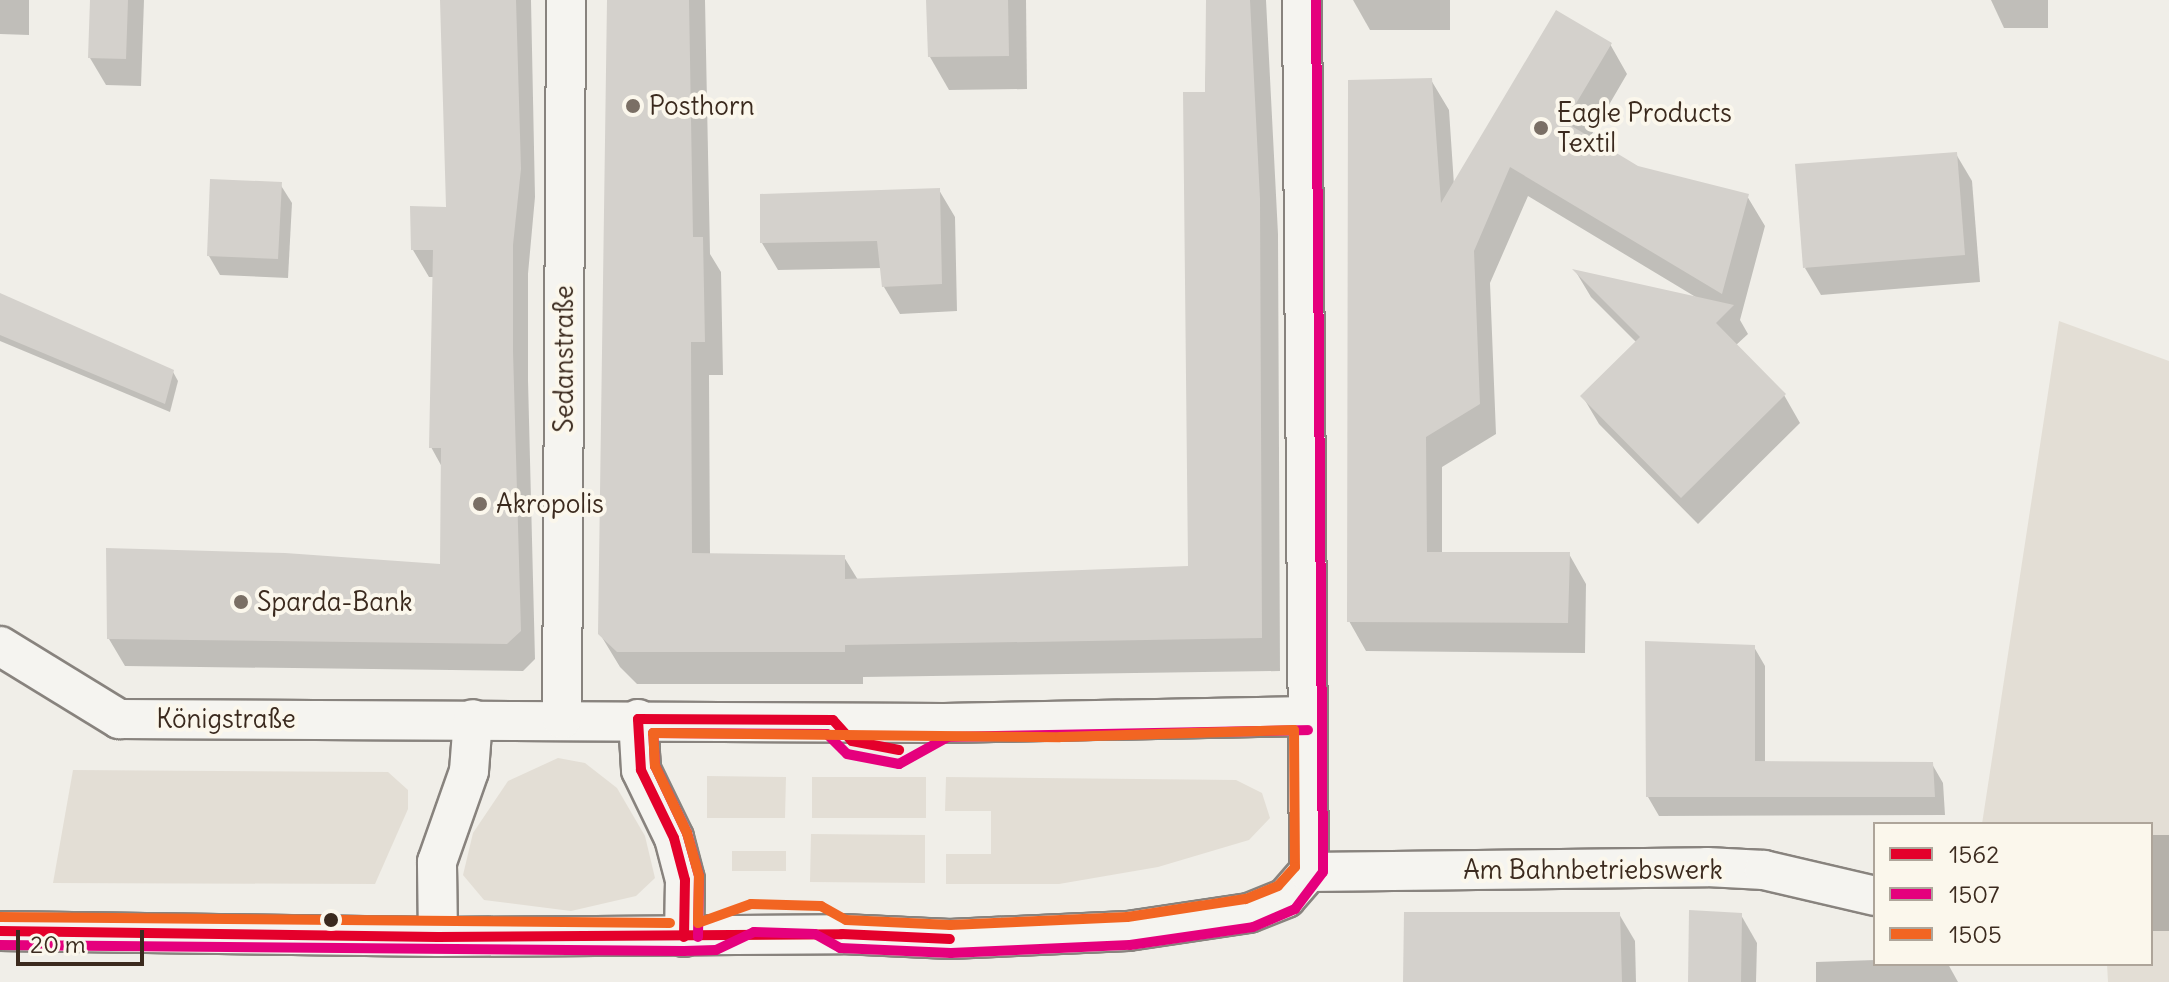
<!DOCTYPE html>
<html>
<head>
<meta charset="utf-8">
<style>
  body { margin:0 }
  #map { position:relative; width:2169px; height:982px; overflow:hidden; background:#f0eee8; font-family:Delius,sans-serif }
  div>[style] { position:absolute }
  [style*='--x'] { left:calc(var(--x)*1px); top:calc(var(--y)*1px); width:calc(var(--w)*1px); rotate:calc(var(--a)*1deg) }
  .built>* { inset:0; background:#e3ded5 }
  .shadow>* { inset:0; background:#0003 }
  .building>* { inset:0; background:#d4d1cc }
  .roads { filter:drop-shadow(2px 0 #88837e) drop-shadow(-2px 0 #88837e) drop-shadow(0 2px #88837e) drop-shadow(0 -2px #88837e) }
  .minor>* { height:38px; margin:-19px; padding:0 19px; transform-origin:19px; border-radius:19px; background:#f5f4f0 }
  .bus-1>* { height:10px; margin:-5px; padding:0 5px; transform-origin:5px; border-radius:5px; background:#e4002b }
  .bus-2>* { height:10px; margin:-5px; padding:0 5px; transform-origin:5px; border-radius:5px; background:#e5007d }
  .bus-3>* { height:10px; margin:-5px; padding:0 5px; transform-origin:5px; border-radius:5px; background:#f26522 }
  .dots>* { width:22px; height:22px; translate:-50% -50%; box-sizing:border-box; border:4px solid #fbf7ec; border-radius:50% }
  span { translate:-50% -50%; white-space:nowrap; text-align:center; line-height:1.15; -webkit-text-stroke:8px #fbf7ec; paint-order:stroke }
  .poi-label { font-size:26px; color:#3b2a1e }
  .left { translate:0 -50%; text-align:left }
  .street-label { font-size:26px; color:#3b2a1e }
  .legend { position:absolute; left:1873px; top:822px; width:280px; height:144px; box-sizing:border-box; background:#fbf7ec; border:2px solid #aea59a; margin:0; padding:10px 14px; list-style:none; font-size:24px; color:#3b2a1e }
  .legend li { display:flex; align-items:center; gap:16px; height:40px }
  .legend b { width:40px; border:2px solid #aea59a }
  .scale { position:absolute; left:16px; top:930px; width:128px; height:36px; box-sizing:border-box; border:4px solid #3b2a1e; border-top:0; padding-left:10px; font-size:24px; line-height:28px; white-space:nowrap; color:#3b2a1e; -webkit-text-stroke:6px #fbf7ec; paint-order:stroke }
</style>
</head>
<body>
<div id="map">
  <div class="built">
    <div style="clip-path:polygon(2059px 321px,2169px 361px,2169px 982px,2108px 982px,2107px 964px,2151px 964px,2151px 824px,1982px 824px)"></div>
    <div style="clip-path:polygon(558px 758px,585px 763px,617px 788px,645px 836px,655px 878px,636px 896px,571px 911px,484px 900px,463px 875px,473px 833px,508px 781px)"></div>
    <div style="clip-path:polygon(73px 770px,388px 772px,408px 790px,408px 809px,375px 884px,53px 883px)"></div>
    <div style="clip-path:polygon(707px 776px,786px 777px,785px 818px,707px 818px)"></div>
    <div style="clip-path:polygon(812px 777px,926px 777px,926px 818px,812px 818px)"></div>
    <div style="clip-path:polygon(946px 777px,1236px 780px,1262px 793px,1270px 818px,1249px 840px,1158px 867px,1059px 884px,946px 884px,946px 854px,991px 854px,991px 811px,945px 811px)"></div>
    <div style="clip-path:polygon(811px 834px,925px 835px,925px 883px,810px 882px)"></div>
    <div style="clip-path:polygon(732px 851px,786px 851px,786px 871px,732px 871px)"></div>
  </div>
  <div class="shadow">
    <div style="clip-path:polygon(0 0,29px 0,29px 35px,0 34px)"></div>
    <div style="clip-path:polygon(92px 0,144px 0,141px 86px,106px 85px,90px 58px)"></div>
    <div style="clip-path:polygon(442px 0,531px 0,535px 197px,528px 274px,528px 380px,535px 659px,523px 671px,125px 666px,109px 639px,442px 567px,442px 467px,431px 447px,435px 277px,429px 277px,413px 250px,448px 209px)"></div>
    <div style="clip-path:polygon(608px 0,705px 0,710px 254px,721px 272px,723px 375px,709px 375px,710px 556px,844px 557px,858px 580px,1190px 568px,1208px 0,1266px 0,1278px 234px,1280px 671px,863px 677px,863px 684px,637px 684px,620px 667px,600px 634px)"></div>
    <div style="clip-path:polygon(928px 0,1026px 0,1027px 89px,949px 90px,930px 57px)"></div>
    <div style="clip-path:polygon(1353px 0,1450px 0,1450px 30px,1370px 30px)"></div>
    <div style="clip-path:polygon(1991px 0,2048px 0,2048px 28px,2004px 28px)"></div>
    <div style="clip-path:polygon(1610px 44px,1627px 74px,1589px 139px,1637px 168px,1747px 196px,1765px 226px,1740px 320px,1748px 334px,1735px 346px,1784px 395px,1800px 423px,1698px 524px,1599px 424px,1583px 397px,1637px 343px,1591px 297px,1576px 272px,1699px 299px,1528px 196px,1490px 283px,1496px 434px,1442px 467px,1442px 554px,1569px 554px,1586px 584px,1585px 653px,1366px 651px,1349px 621px,1431px 80px,1449px 110px,1454px 185px)"></div>
    <div style="clip-path:polygon(1956px 154px,1972px 181px,1980px 282px,1821px 295px,1805px 268px)"></div>
    <div style="clip-path:polygon(280px 184px,292px 203px,288px 278px,220px 275px,209px 256px)"></div>
    <div style="clip-path:polygon(939px 190px,955px 217px,957px 311px,900px 314px,884px 287px,882px 268px,778px 270px,762px 243px)"></div>
    <div style="clip-path:polygon(0 295px,173px 372px,178px 381px,170px 412px,0 341px)"></div>
    <div style="clip-path:polygon(1754px 647px,1765px 666px,1765px 763px,1932px 764px,1943px 783px,1945px 815px,1659px 816px,1648px 797px)"></div>
    <div style="clip-path:polygon(2151px 835px,2169px 835px,2169px 931px,2151px 931px)"></div>
    <div style="clip-path:polygon(1619px 914px,1635px 941px,1636px 982px,1405px 982px)"></div>
    <div style="clip-path:polygon(1741px 915px,1757px 943px,1756px 982px,1690px 982px)"></div>
    <div style="clip-path:polygon(1875px 960px,1948px 964px,1958px 982px,1816px 982px,1816px 962px)"></div>
  </div>
  <div class="building">
    <div style="clip-path:polygon(90px 0,128px 0,126px 59px,88px 58px)"></div>
    <div style="clip-path:polygon(440px 0,516px 0,521px 169px,513px 245px,513px 351px,521px 631px,507px 644px,107px 639px,106px 548px,285px 553px,440px 564px,441px 448px,429px 448px,433px 250px,411px 250px,410px 206px,446px 207px)"></div>
    <div style="clip-path:polygon(607px 0,689px 0,693px 237px,703px 237px,705px 342px,691px 342px,692px 553px,845px 555px,845px 579px,1188px 566px,1183px 92px,1205px 92px,1206px 0,1250px 0,1260px 199px,1262px 638px,845px 645px,845px 652px,617px 652px,598px 634px)"></div>
    <div style="clip-path:polygon(926px 0,1008px 0,1009px 56px,928px 57px)"></div>
    <div style="clip-path:polygon(1556px 10px,1612px 43px,1565px 122px,1638px 166px,1749px 194px,1722px 294px,1510px 167px,1474px 251px,1480px 404px,1426px 437px,1427px 552px,1570px 552px,1568px 623px,1347px 622px,1348px 80px,1432px 78px,1441px 203px)"></div>
    <div style="clip-path:polygon(1957px 152px,1965px 255px,1803px 268px,1795px 164px)"></div>
    <div style="clip-path:polygon(210px 179px,282px 182px,278px 259px,207px 256px)"></div>
    <div style="clip-path:polygon(940px 188px,942px 284px,882px 287px,877px 241px,760px 243px,760px 194px)"></div>
    <div style="clip-path:polygon(1572px 269px,1734px 305px,1716px 323px,1786px 394px,1681px 498px,1580px 396px,1640px 337px)"></div>
    <div style="clip-path:polygon(0 293px,174px 370px,165px 404px,0 335px)"></div>
    <div style="clip-path:polygon(1645px 641px,1755px 645px,1755px 761px,1933px 762px,1935px 797px,1646px 797px)"></div>
    <div style="clip-path:polygon(1689px 910px,1742px 913px,1741px 982px,1688px 982px)"></div>
    <div style="clip-path:polygon(1404px 912px,1620px 912px,1622px 982px,1403px 982px)"></div>
  </div>
  <div class="roads">
    <div class="minor">
      <div style="--x:0;--y:646;--w:140;--a:31.5"></div>
      <div style="--x:119;--y:719;--w:825;--a:0.28"></div>
      <div style="--x:944;--y:723;--w:364;--a:-1.1"></div>
      <div style="--x:562;--y:719;--w:719;--a:-89.68"></div>
      <div style="--x:638;--y:719;--w:51;--a:86.6"></div>
      <div style="--x:641;--y:770;--w:76;--a:64.1"></div>
      <div style="--x:674;--y:838;--w:43;--a:75.3"></div>
      <div style="--x:685;--y:880;--w:57;--a:91"></div>
      <div style="--x:1309;--y:872;--w:398;--a:-0.7"></div>
      <div style="--x:1707;--y:867;--w:57;--a:3"></div>
      <div style="--x:1764;--y:870;--w:114;--a:13.2"></div>
      <div style="--x:0;--y:931;--w:438;--a:0.8"></div>
      <div style="--x:438;--y:937;--w:404;--a:-0.4"></div>
      <div style="--x:842;--y:934;--w:108;--a:2.7"></div>
      <div style="--x:950;--y:939;--w:178;--a:-2.6"></div>
      <div style="--x:1128;--y:931;--w:122;--a:-8.5"></div>
      <div style="--x:1249;--y:913;--w:40;--a:-22"></div>
      <div style="--x:1286;--y:898;--w:35;--a:-49"></div>
      <div style="--x:1309;--y:872;--w:872;--a:-90.46"></div>
      <div style="--x:438;--y:937;--w:75;--a:-90.8"></div>
      <div style="--x:437;--y:862;--w:96;--a:-70.6"></div>
      <div style="--x:469;--y:771;--w:52;--a:-85.6"></div>
    </div>
  </div>
  <div class="bus-1">
    <div style="--x:0;--y:931;--w:438;--a:0.8"></div>
    <div style="--x:438;--y:937;--w:404;--a:-0.4"></div>
    <div style="--x:842;--y:934;--w:108;--a:2.7"></div>
    <div style="--x:684;--y:937;--w:57;--a:-89"></div>
    <div style="--x:685;--y:880;--w:43;--a:-104.7"></div>
    <div style="--x:674;--y:838;--w:76;--a:-115.9"></div>
    <div style="--x:641;--y:770;--w:51;--a:-93.4"></div>
    <div style="--x:638;--y:719;--w:195;--a:0.3"></div>
    <div style="--x:833;--y:720;--w:28;--a:48"></div>
    <div style="--x:852;--y:741;--w:48;--a:10.8"></div>
  </div>
  <div class="bus-2">
    <div style="--x:698;--y:937;--w:61;--a:-89.1"></div>
    <div style="--x:699;--y:876;--w:45;--a:-105.6"></div>
    <div style="--x:687;--y:833;--w:74;--a:-115.5"></div>
    <div style="--x:655;--y:766;--w:33;--a:-93"></div>
    <div style="--x:653;--y:733;--w:174;--a:0.3"></div>
    <div style="--x:827;--y:734;--w:28;--a:45"></div>
    <div style="--x:847;--y:754;--w:53;--a:10.9"></div>
    <div style="--x:899;--y:764;--w:56;--a:-28.9"></div>
    <div style="--x:948;--y:737;--w:360;--a:-1.1"></div>
    <div style="--x:0;--y:945;--w:684;--a:0.5"></div>
    <div style="--x:684;--y:951;--w:32;--a:-2"></div>
    <div style="--x:716;--y:950;--w:42;--a:-25.3"></div>
    <div style="--x:754;--y:932;--w:61;--a:1.9"></div>
    <div style="--x:815;--y:934;--w:29;--a:29"></div>
    <div style="--x:840;--y:948;--w:111;--a:2.6"></div>
    <div style="--x:951;--y:953;--w:179;--a:-2.6"></div>
    <div style="--x:1130;--y:945;--w:124;--a:-8.3"></div>
    <div style="--x:1253;--y:927;--w:46;--a:-23.2"></div>
    <div style="--x:1295;--y:909;--w:46;--a:-52.9"></div>
    <div style="--x:1323;--y:872;--w:872;--a:-90.46"></div>
  </div>
  <div class="bus-3">
    <div style="--x:1294;--y:730;--w:137;--a:89.6"></div>
    <div style="--x:1295;--y:867;--w:25;--a:132"></div>
    <div style="--x:1278;--y:886;--w:35;--a:158"></div>
    <div style="--x:1245;--y:899;--w:119;--a:171.3"></div>
    <div style="--x:1127;--y:917;--w:177;--a:177.4"></div>
    <div style="--x:950;--y:925;--w:104;--a:-177.2"></div>
    <div style="--x:846;--y:920;--w:29;--a:-151"></div>
    <div style="--x:821;--y:906;--w:70;--a:-178.4"></div>
    <div style="--x:751;--y:904;--w:56;--a:160.3"></div>
    <div style="--x:698;--y:923;--w:47;--a:-88.8"></div>
    <div style="--x:699;--y:876;--w:45;--a:-105.6"></div>
    <div style="--x:687;--y:833;--w:74;--a:-115.5"></div>
    <div style="--x:655;--y:766;--w:33;--a:-93"></div>
    <div style="--x:653;--y:733;--w:407;--a:0.6"></div>
    <div style="--x:1060;--y:737;--w:234;--a:-1.7"></div>
    <div style="--x:0;--y:917;--w:670;--a:0.51"></div>
  </div>
  <div class="dots">
    <div style="left:633px;top:106px;background:#7a6f65"></div>
    <div style="left:1541px;top:128px;background:#7a6f65"></div>
    <div style="left:480px;top:504px;background:#7a6f65"></div>
    <div style="left:241px;top:602px;background:#7a6f65"></div>
    <div style="left:331px;top:920px;background:#3b2a1e"></div>
  </div>
  <div class="poi-label">
    <span class="left" style="left:649px;top:106px">Posthorn</span>
    <span class="left" style="left:1557px;top:128px">Eagle Products<br>Textil</span>
    <span class="left" style="left:496px;top:504px">Akropolis</span>
    <span class="left" style="left:257px;top:602px">Sparda-Bank</span>
  </div>
  <div class="street-label">
    <span style="left:564px;top:359px;rotate:-90deg">Sedanstraße</span>
    <span style="left:226px;top:719px">Königstraße</span>
    <span style="left:1593px;top:870px">Am Bahnbetriebswerk</span>
  </div>
  <ul class="legend">
  <li><b style="height:10px;background:#e4002b"></b>1562</li>
  <li><b style="height:10px;background:#e5007d"></b>1507</li>
  <li><b style="height:10px;background:#f26522"></b>1505</li>
  </ul>
  <div class="scale">20 m</div>
</div>
</body>
</html>
